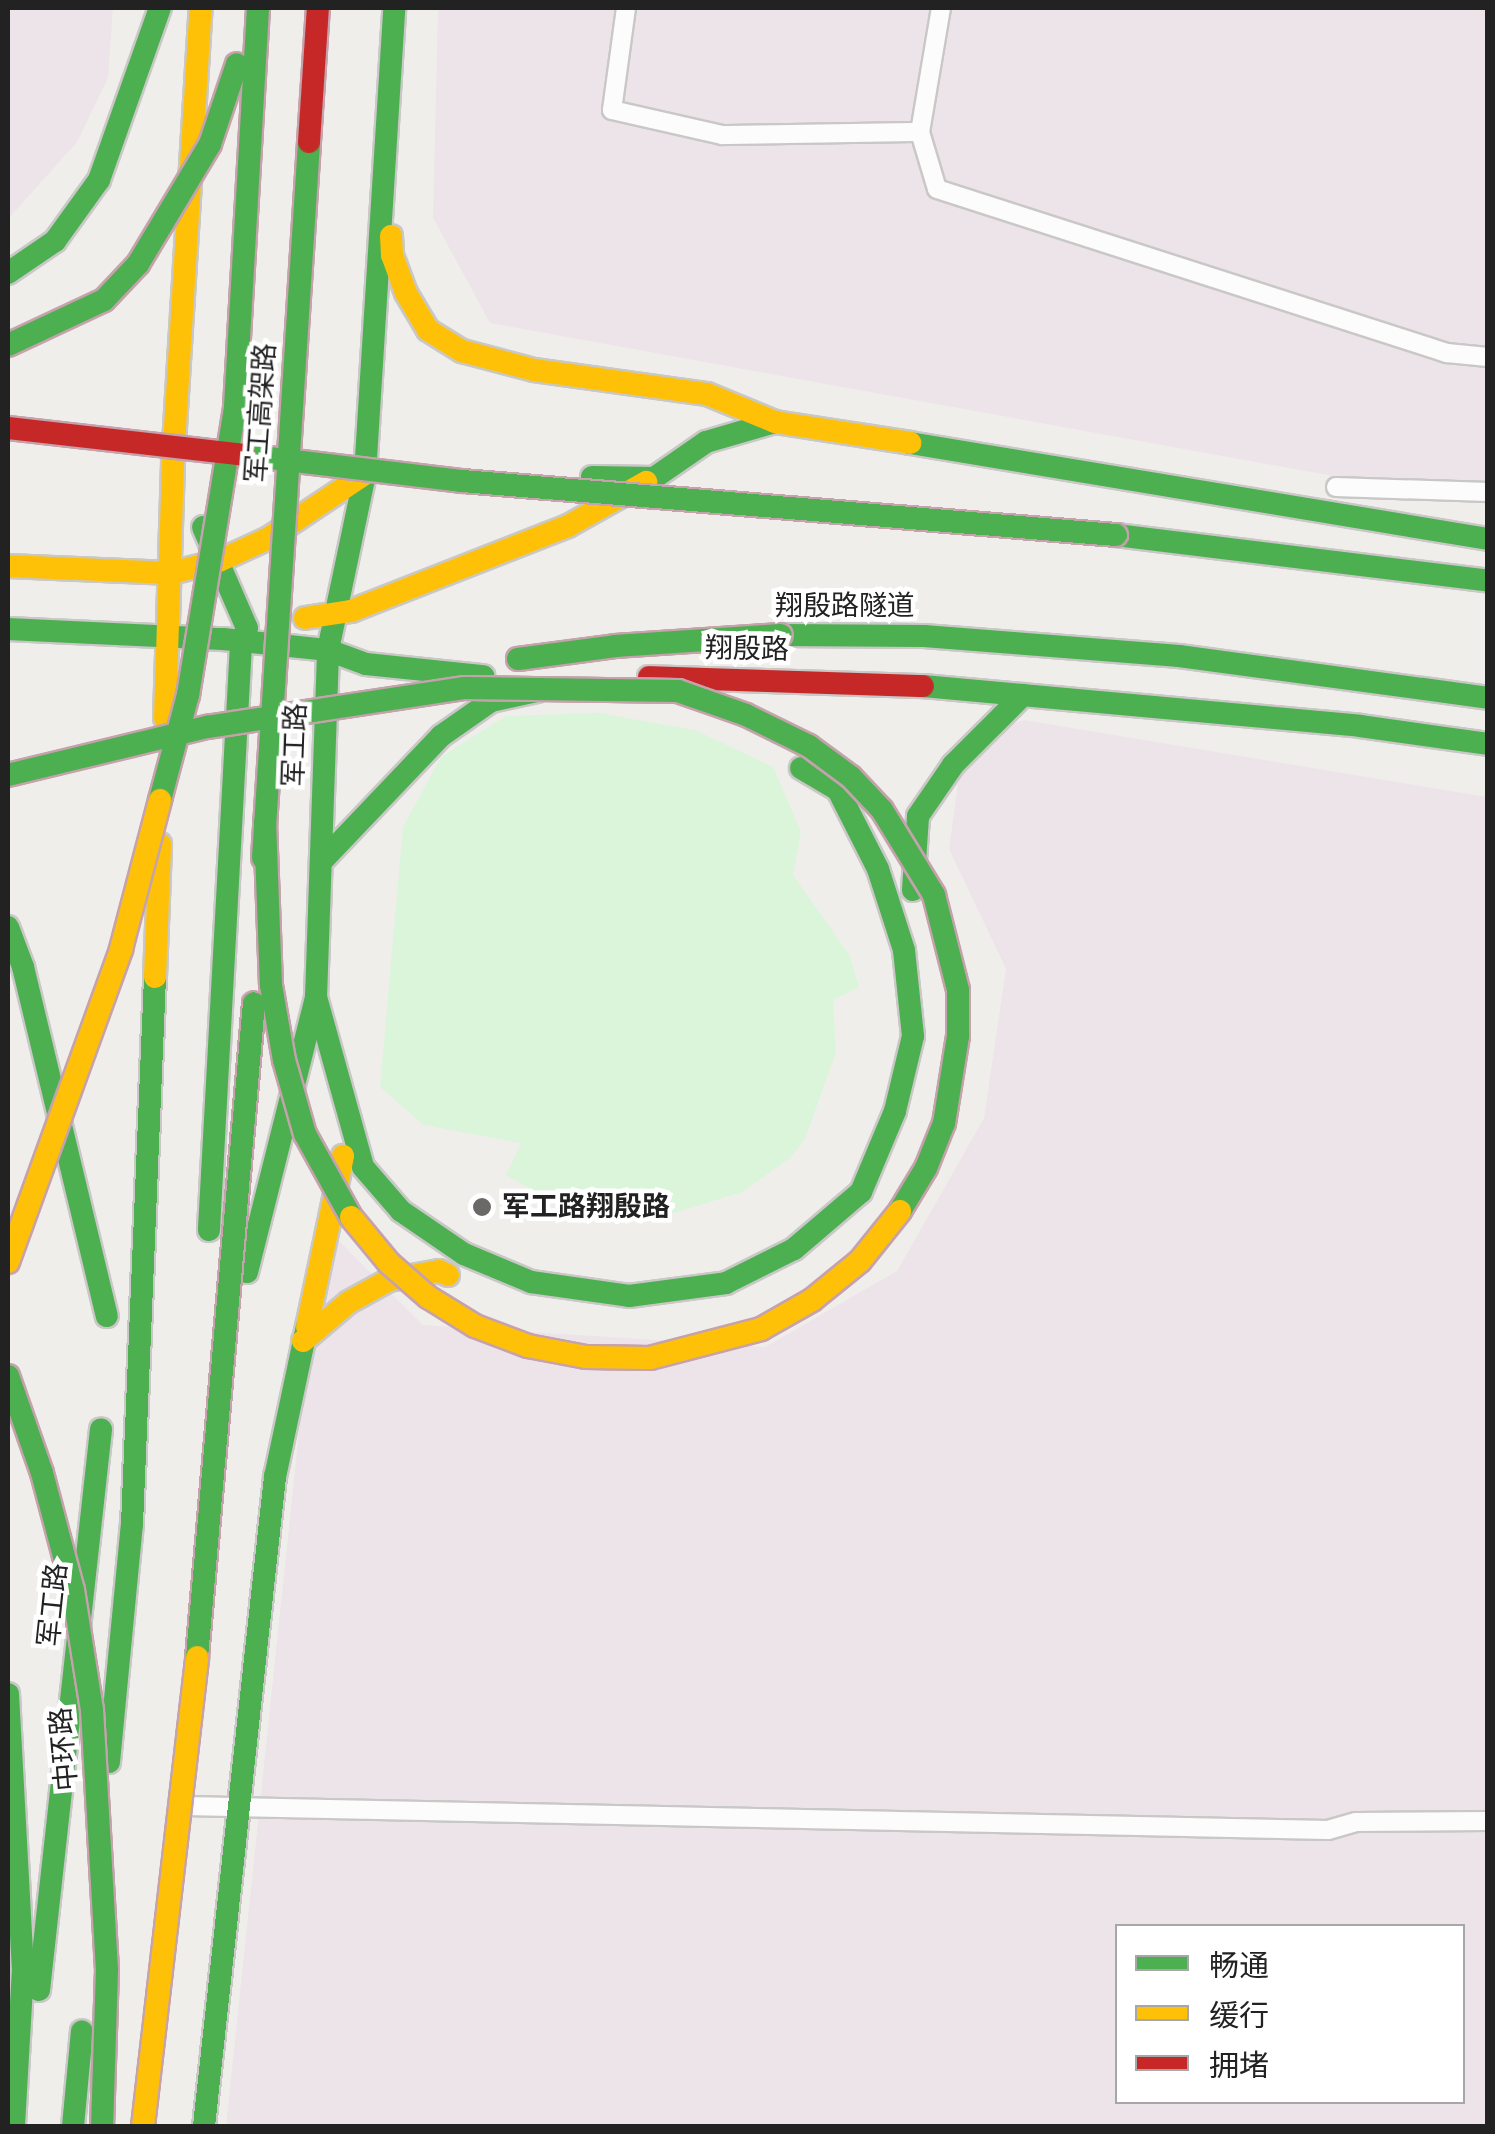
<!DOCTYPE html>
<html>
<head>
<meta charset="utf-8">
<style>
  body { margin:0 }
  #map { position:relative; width:1495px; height:2134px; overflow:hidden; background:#f0eeeb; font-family:Rubik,"Noto Sans SC",sans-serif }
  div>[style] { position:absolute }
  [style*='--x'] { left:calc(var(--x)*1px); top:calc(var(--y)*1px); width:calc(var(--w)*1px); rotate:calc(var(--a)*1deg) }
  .industrial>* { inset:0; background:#ede4e9 }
  .park>* { inset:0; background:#daf5da }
  .roads { filter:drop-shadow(2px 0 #c9c8c7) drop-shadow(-2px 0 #c9c8c7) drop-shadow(0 2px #c9c8c7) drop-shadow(0 -2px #c9c8c7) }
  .lane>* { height:18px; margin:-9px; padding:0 9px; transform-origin:9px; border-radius:9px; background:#fdfcfc }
  .fast>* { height:22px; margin:-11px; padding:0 11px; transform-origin:11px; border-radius:11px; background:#4caf50 }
  .slow>* { height:22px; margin:-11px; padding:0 11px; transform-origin:11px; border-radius:11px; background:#ffc107 }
  .jam>* { height:22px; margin:-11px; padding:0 11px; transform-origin:11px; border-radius:11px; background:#c62828 }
  .bridges { filter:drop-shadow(2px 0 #c5a2ac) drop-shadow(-2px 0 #c5a2ac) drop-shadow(0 2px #c5a2ac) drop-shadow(0 -2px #c5a2ac) }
  .fast-bridge>* { height:22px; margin:-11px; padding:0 11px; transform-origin:11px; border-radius:11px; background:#4caf50 }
  .slow-bridge>* { height:22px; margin:-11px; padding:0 11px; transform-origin:11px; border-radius:11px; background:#ffc107 }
  .jam-bridge>* { height:22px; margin:-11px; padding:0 11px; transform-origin:11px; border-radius:11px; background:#c62828 }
  .dots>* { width:28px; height:28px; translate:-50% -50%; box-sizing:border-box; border:5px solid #fff; border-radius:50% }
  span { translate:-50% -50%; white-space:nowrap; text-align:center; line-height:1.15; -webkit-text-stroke:9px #fff; paint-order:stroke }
  .street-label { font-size:28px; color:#222 }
  .poi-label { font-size:28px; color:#222; font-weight:700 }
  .left { translate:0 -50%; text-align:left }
  .frame { position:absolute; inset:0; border:10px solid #222; pointer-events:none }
  .legend { position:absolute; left:1115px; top:1924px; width:350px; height:180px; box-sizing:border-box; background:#fff; border:2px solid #a7a7a7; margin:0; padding:12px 18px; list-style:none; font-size:30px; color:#222 }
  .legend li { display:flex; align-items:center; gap:20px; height:50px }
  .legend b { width:50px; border:2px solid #a7a7a7 }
</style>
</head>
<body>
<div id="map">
  <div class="industrial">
    <div style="clip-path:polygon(8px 8px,113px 8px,108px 78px,77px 142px,8px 219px)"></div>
    <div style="clip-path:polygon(438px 8px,1487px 8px,1487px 504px,490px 323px,433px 218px)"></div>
    <div style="clip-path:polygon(evenodd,1024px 720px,1487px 797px,1487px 2126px,226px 2126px,321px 1223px,423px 1325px,765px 1347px,897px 1271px,984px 1118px,1006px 969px,949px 849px,964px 740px,1024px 720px,1118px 1926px,1462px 1926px,1462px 2102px,1118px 2102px,1118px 1926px)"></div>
  </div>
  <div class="park">
    <div style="clip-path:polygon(599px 713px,695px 730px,773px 767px,801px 832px,793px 875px,850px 956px,859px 987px,833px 1000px,836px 1052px,805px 1139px,790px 1158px,742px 1192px,648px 1221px,597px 1218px,536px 1192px,506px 1175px,521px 1143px,424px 1125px,380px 1087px,403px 827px,441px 757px,506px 716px)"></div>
  </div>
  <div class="roads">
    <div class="lane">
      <div style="--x:626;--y:8;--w:103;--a:97.8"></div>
      <div style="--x:612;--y:110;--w:113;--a:12.8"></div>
      <div style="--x:722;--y:135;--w:198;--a:-0.9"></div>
      <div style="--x:920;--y:132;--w:126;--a:-80.4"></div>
      <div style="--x:920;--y:132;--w:59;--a:73.4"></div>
      <div style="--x:937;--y:189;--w:536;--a:17.83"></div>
      <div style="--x:1447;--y:353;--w:41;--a:5.6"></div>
      <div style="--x:1336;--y:487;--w:152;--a:1.9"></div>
      <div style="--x:185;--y:1806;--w:1143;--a:1.2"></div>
      <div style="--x:1328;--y:1830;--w:29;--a:-16"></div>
      <div style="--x:1356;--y:1822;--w:132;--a:-0.4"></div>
    </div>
    <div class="fast">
      <div style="--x:8;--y:273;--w:57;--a:-34.2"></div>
      <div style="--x:55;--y:241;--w:75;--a:-54.2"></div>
      <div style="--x:99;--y:180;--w:182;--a:-70.5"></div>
      <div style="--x:910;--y:443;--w:586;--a:9.43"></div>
      <div style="--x:592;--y:477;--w:62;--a:0.9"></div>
      <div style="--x:654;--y:478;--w:63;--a:-34.7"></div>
      <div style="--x:706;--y:442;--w:72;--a:-16.2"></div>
      <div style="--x:203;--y:527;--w:110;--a:66.5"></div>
      <div style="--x:247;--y:628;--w:17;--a:111"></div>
      <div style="--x:241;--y:644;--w:587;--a:93.13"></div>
      <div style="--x:1116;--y:535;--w:375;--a:7"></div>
      <div style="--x:8;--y:629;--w:215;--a:2.7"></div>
      <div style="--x:223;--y:639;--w:106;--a:6"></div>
      <div style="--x:328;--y:650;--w:40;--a:20.2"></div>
      <div style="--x:366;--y:664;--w:118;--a:5.9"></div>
      <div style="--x:781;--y:635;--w:143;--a:0.4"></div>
      <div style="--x:924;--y:636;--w:256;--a:4.5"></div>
      <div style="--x:1179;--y:656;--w:312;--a:7.7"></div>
      <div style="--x:923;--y:686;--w:439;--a:5.2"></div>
      <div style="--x:1360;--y:726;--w:129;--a:8"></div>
      <div style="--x:322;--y:861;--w:173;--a:-46.4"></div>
      <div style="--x:441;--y:736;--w:61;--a:-35"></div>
      <div style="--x:491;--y:701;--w:47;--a:-12.3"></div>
      <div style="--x:913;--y:890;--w:74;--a:-86.1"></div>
      <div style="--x:918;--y:816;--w:62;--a:-55.5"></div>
      <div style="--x:953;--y:765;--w:99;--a:-45"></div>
      <div style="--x:8;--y:927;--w:43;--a:69.4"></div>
      <div style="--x:23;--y:967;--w:359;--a:76.5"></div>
      <div style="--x:316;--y:997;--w:176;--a:74.5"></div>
      <div style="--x:363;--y:1167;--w:58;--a:49.2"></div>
      <div style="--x:401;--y:1211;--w:76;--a:34.3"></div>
      <div style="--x:464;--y:1254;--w:73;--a:22.7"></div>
      <div style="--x:531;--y:1282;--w:99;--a:8.1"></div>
      <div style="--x:629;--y:1296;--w:98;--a:-7.6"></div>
      <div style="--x:726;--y:1283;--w:76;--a:-26.6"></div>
      <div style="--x:794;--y:1249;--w:88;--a:-40.4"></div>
      <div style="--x:861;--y:1192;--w:88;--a:-67.2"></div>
      <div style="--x:895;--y:1111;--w:77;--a:-76.5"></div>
      <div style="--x:913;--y:1036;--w:86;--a:-96"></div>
      <div style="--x:904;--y:950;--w:85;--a:-107.8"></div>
      <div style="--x:878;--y:869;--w:89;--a:-116.9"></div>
      <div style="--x:838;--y:790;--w:43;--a:-149.3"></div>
      <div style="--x:247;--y:1272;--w:284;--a:-75.9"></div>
      <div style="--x:316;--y:997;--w:347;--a:-88"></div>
      <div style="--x:328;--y:650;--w:180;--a:-78.1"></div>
      <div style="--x:365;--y:474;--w:467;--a:-86.4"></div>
      <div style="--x:8;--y:1694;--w:275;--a:86.9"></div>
      <div style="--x:23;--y:1969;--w:157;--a:93.3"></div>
      <div style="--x:109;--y:1762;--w:239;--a:-84.5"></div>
      <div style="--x:132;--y:1524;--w:547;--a:-87.59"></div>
      <div style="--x:39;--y:1990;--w:564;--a:-83.69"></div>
      <div style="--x:73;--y:2126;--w:95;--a:-84.6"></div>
      <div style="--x:204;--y:2126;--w:653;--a:-83.76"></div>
      <div style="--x:275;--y:1477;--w:153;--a:-78"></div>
    </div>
    <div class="slow">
      <div style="--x:391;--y:236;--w:19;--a:87"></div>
      <div style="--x:392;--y:255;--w:40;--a:69.8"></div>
      <div style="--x:406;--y:293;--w:43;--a:59.3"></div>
      <div style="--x:428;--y:330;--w:40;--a:32"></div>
      <div style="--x:462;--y:351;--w:74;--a:14.8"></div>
      <div style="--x:534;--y:370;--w:175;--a:7.9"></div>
      <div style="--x:707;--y:394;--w:74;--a:22.4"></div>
      <div style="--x:775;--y:422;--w:137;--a:8.8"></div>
      <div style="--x:8;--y:566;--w:163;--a:2.5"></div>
      <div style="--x:171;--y:573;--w:49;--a:-14"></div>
      <div style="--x:219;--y:561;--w:55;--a:-24.7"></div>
      <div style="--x:269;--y:538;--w:115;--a:-33.7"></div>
      <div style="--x:305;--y:618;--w:47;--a:-8.7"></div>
      <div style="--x:351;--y:611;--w:233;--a:-21.4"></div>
      <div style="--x:568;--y:526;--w:90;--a:-29.4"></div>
      <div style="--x:165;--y:718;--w:258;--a:-88.2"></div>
      <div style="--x:173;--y:460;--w:453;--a:-86.5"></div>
      <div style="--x:155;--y:977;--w:133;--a:-87.8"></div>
      <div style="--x:307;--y:1327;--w:175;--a:-78.1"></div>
      <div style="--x:303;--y:1341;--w:60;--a:-40.3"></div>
      <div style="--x:349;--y:1302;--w:46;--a:-28.8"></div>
      <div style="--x:389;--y:1280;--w:51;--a:-10.2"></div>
      <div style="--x:439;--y:1271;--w:10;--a:24"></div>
    </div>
    <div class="jam">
      <div style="--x:649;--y:677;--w:274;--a:1.9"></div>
    </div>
  </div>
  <div class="bridges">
    <div class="fast-bridge">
      <div style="--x:8;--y:345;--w:106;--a:-25.1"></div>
      <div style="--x:104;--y:300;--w:50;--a:-46.6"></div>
      <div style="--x:138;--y:264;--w:140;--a:-59"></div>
      <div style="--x:210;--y:144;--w:84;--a:-71.4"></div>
      <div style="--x:244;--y:455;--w:220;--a:6.8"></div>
      <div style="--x:462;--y:481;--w:656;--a:4.72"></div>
      <div style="--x:518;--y:659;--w:98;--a:-7.6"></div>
      <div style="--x:615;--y:646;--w:166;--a:-3.8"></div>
      <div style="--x:8;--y:775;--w:205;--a:-13.6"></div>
      <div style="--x:207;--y:727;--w:261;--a:-8.6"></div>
      <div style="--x:465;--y:688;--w:213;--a:0.8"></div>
      <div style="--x:678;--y:691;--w:72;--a:19.4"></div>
      <div style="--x:746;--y:715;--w:70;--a:26.2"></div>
      <div style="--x:809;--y:746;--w:52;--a:36.4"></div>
      <div style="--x:851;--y:777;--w:45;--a:46.8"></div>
      <div style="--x:882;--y:810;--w:100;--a:58.5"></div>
      <div style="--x:934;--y:895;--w:98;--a:75.8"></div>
      <div style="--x:958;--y:990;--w:46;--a:90"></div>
      <div style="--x:958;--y:1036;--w:88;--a:99.1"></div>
      <div style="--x:944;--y:1123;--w:48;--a:111.8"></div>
      <div style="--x:926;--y:1168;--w:50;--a:121.2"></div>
      <div style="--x:160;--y:800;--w:109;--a:-75.1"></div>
      <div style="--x:188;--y:695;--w:292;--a:-80.7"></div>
      <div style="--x:235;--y:407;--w:400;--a:-86.7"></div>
      <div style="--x:265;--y:822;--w:163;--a:87.9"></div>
      <div style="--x:271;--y:985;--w:76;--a:80.2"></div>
      <div style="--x:284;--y:1060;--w:77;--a:74.2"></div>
      <div style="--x:305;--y:1134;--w:95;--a:61"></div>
      <div style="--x:263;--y:858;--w:717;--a:-86.32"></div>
      <div style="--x:8;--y:1376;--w:103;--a:70.7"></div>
      <div style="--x:42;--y:1473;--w:121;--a:75.2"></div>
      <div style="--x:73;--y:1590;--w:121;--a:81"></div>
      <div style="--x:92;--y:1710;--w:259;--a:86.7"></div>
      <div style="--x:107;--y:1969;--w:157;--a:91.8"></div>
      <div style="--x:197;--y:1657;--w:656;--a:-85.02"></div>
    </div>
    <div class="slow-bridge">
      <div style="--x:351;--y:1217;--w:60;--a:50.4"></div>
      <div style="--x:389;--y:1263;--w:52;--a:41.1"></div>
      <div style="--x:428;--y:1297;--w:55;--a:31.7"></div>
      <div style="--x:475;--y:1326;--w:57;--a:20.7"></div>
      <div style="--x:528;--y:1346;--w:59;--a:10.7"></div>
      <div style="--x:586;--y:1357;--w:64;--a:0.9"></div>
      <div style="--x:650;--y:1358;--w:115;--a:-14.6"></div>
      <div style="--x:761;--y:1329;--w:59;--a:-29.6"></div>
      <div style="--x:812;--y:1300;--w:62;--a:-39.1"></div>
      <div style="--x:860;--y:1261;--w:64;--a:-51.3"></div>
      <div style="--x:8;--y:1262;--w:333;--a:-70.1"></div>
      <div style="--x:121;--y:949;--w:154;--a:-75.3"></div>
      <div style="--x:143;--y:2126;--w:472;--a:-83.4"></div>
    </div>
    <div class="jam-bridge">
      <div style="--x:309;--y:142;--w:134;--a:-86.2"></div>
      <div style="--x:8;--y:428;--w:238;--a:6.5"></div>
    </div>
  </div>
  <div class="dots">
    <div style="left:482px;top:1207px;background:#6a6968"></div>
  </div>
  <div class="street-label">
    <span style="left:261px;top:413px;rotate:-86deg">军工高架路</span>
    <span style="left:845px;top:606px">翔殷路隧道</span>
    <span style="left:747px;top:649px;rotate:1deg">翔殷路</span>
    <span style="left:295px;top:745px;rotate:-88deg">军工路</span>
    <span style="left:53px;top:1605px;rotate:-84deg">军工路</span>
    <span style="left:64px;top:1749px;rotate:-95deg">中环路</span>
  </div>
  <div class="poi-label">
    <span class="left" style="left:502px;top:1207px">军工路翔殷路</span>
  </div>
  <div class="frame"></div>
  <ul class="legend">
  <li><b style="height:12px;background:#4caf50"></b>畅通</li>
  <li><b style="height:12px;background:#ffc107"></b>缓行</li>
  <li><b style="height:12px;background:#c62828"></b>拥堵</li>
  </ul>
</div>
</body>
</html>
